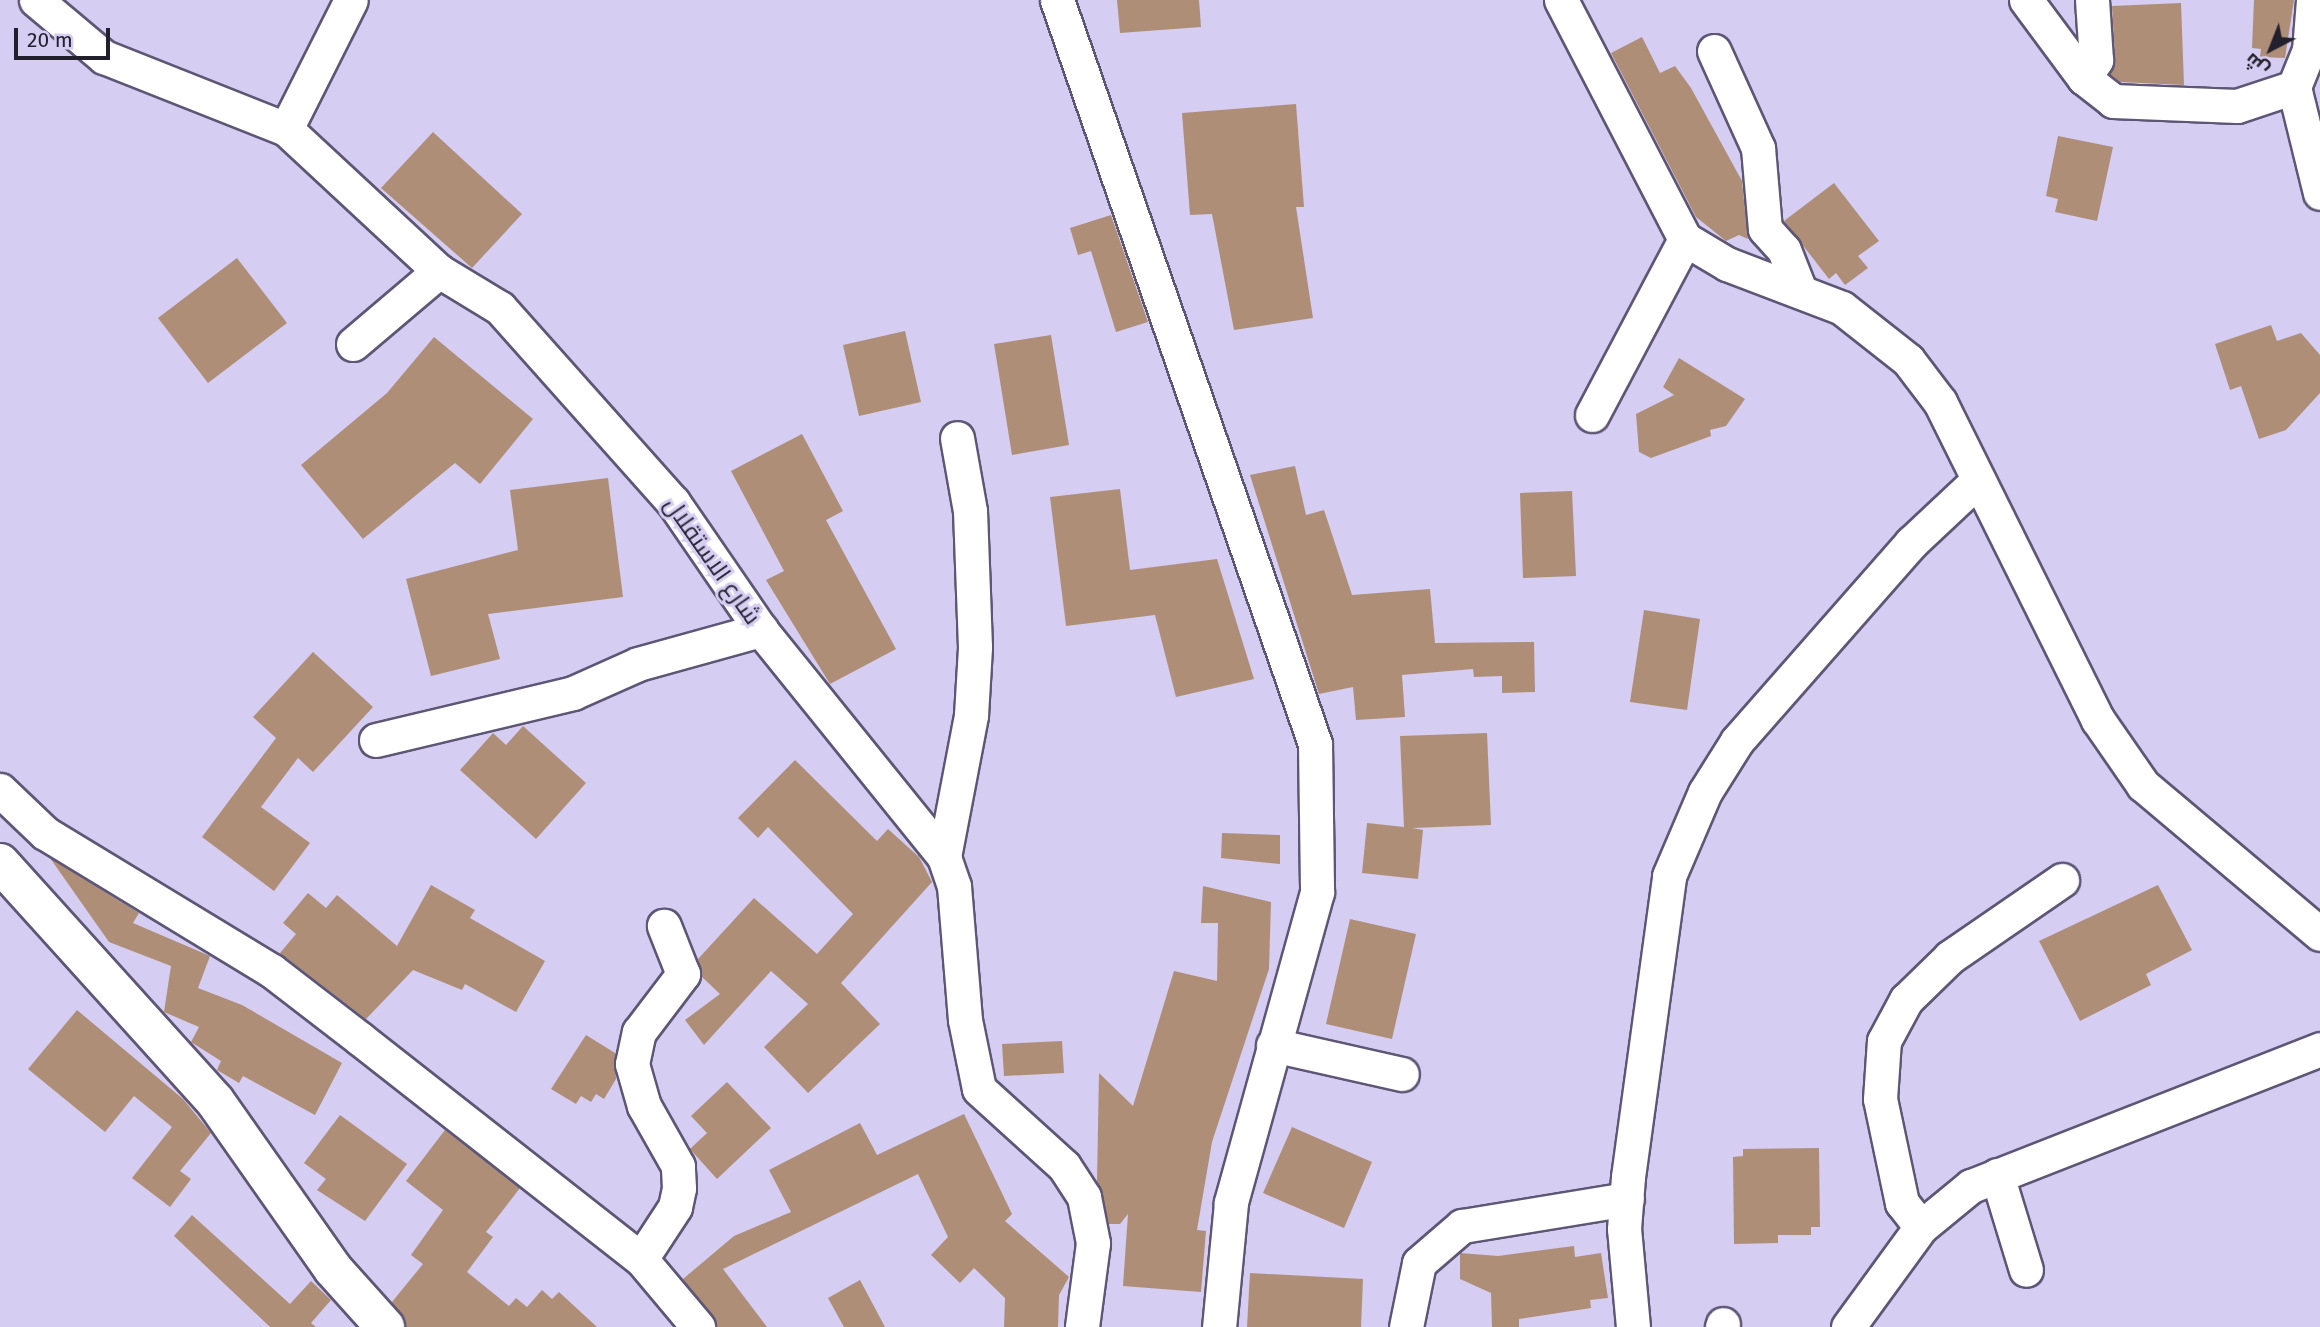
<!DOCTYPE html>
<html>
<head>
<meta charset="utf-8">
<style>
  body { margin:0 }
  #map { position:relative; width:2320px; height:1327px; overflow:hidden; background:#d6cdf2; font-family:"Fira Sans",Cairo,sans-serif }
  div>[style] { position:absolute }
  [style*='--x'] { left:calc(var(--x)*1px); top:calc(var(--y)*1px); width:calc(var(--w)*1px); rotate:calc(var(--a)*1deg) }
  .building>* { inset:0; background:#af8e78 }
  .roads { filter:drop-shadow(2px 0 #5e5675) drop-shadow(-2px 0 #5e5675) drop-shadow(0 2px #5e5675) drop-shadow(0 -2px #5e5675) }
  .minor>* { height:33px; margin:-16.5px; padding:0 16.5px; transform-origin:16.5px; border-radius:16.5px; background:#fff }
  .major>* { height:38px; margin:-19px; padding:0 19px; transform-origin:19px; border-radius:19px; background:#fff }
  span { translate:-50% -50%; white-space:nowrap; text-align:center; line-height:1.15; -webkit-text-stroke:6px #d6cdf2; paint-order:stroke }
  .street-label { font-size:24px; color:#23202d }
  .north { position:absolute; left:2236px; top:14px; width:70px; height:70px; -webkit-text-stroke:5px #d6cdf2; paint-order:stroke; rotate:222deg; font-size:19px; font-weight:700; line-height:28px; text-align:center; color:#23202d }
  .north::after { content:''; display:block; margin:auto; width:24px; height:32px; background:#23202d; clip-path:polygon(50% 0,100% 100%,50% 72%,0 100%) }
  .scale { position:absolute; left:14px; top:28px; width:96px; height:32px; box-sizing:border-box; border:4px solid #23202d; border-top:0; padding-left:9px; font-size:21px; line-height:24px; white-space:nowrap; color:#23202d; -webkit-text-stroke:5px #d6cdf2; paint-order:stroke }
</style>
</head>
<body>
<div id="map">
  <div class="building">
    <div style="clip-path:polygon(1117px 0,1199px 0,1201px 27px,1120px 33px)"></div>
    <div style="clip-path:polygon(2254px 0,2294px 0,2285px 58px,2260px 57px,2261px 49px,2252px 48px)"></div>
    <div style="clip-path:polygon(2181px 3px,2184px 85px,2120px 82px,2110px 74px,2115px 59px,2112px 6px)"></div>
    <div style="clip-path:polygon(1642px 37px,1660px 73px,1675px 66px,1691px 88px,1742px 181px,1748px 239px,1739px 235px,1726px 241px,1696px 217px,1611px 53px)"></div>
    <div style="clip-path:polygon(1296px 104px,1304px 207px,1296px 207px,1313px 318px,1234px 330px,1212px 214px,1190px 215px,1182px 113px)"></div>
    <div style="clip-path:polygon(433px 132px,522px 214px,472px 268px,381px 188px)"></div>
    <div style="clip-path:polygon(2058px 136px,2113px 147px,2097px 221px,2055px 212px,2058px 199px,2046px 196px)"></div>
    <div style="clip-path:polygon(1834px 183px,1879px 241px,1858px 256px,1868px 268px,1845px 285px,1836px 273px,1829px 279px,1784px 221px)"></div>
    <div style="clip-path:polygon(1111px 215px,1148px 322px,1116px 332px,1091px 251px,1078px 255px,1070px 228px)"></div>
    <div style="clip-path:polygon(237px 258px,287px 323px,208px 383px,158px 318px)"></div>
    <div style="clip-path:polygon(2271px 325px,2277px 341px,2301px 333px,2320px 355px,2320px 393px,2286px 430px,2259px 439px,2241px 386px,2230px 390px,2215px 344px)"></div>
    <div style="clip-path:polygon(905px 331px,921px 402px,859px 416px,843px 345px)"></div>
    <div style="clip-path:polygon(1051px 335px,1069px 445px,1012px 455px,994px 344px)"></div>
    <div style="clip-path:polygon(434px 337px,533px 419px,480px 484px,455px 463px,363px 539px,301px 465px,387px 393px)"></div>
    <div style="clip-path:polygon(1679px 358px,1745px 399px,1726px 426px,1710px 430px,1711px 436px,1651px 458px,1639px 452px,1636px 414px,1674px 395px,1663px 387px)"></div>
    <div style="clip-path:polygon(802px 434px,843px 511px,826px 520px,896px 649px,830px 684px,766px 580px,784px 571px,731px 471px)"></div>
    <div style="clip-path:polygon(1295px 466px,1306px 515px,1324px 510px,1352px 595px,1430px 589px,1435px 643px,1534px 642px,1535px 692px,1502px 693px,1502px 676px,1474px 677px,1473px 669px,1402px 675px,1405px 717px,1356px 720px,1353px 687px,1319px 694px,1250px 475px)"></div>
    <div style="clip-path:polygon(608px 478px,623px 597px,488px 614px,500px 659px,431px 676px,406px 579px,518px 550px,510px 490px)"></div>
    <div style="clip-path:polygon(1120px 489px,1130px 570px,1217px 559px,1254px 679px,1176px 697px,1155px 615px,1066px 626px,1050px 497px)"></div>
    <div style="clip-path:polygon(1572px 491px,1576px 576px,1523px 578px,1520px 493px)"></div>
    <div style="clip-path:polygon(1644px 610px,1700px 619px,1687px 710px,1630px 702px)"></div>
    <div style="clip-path:polygon(313px 652px,373px 707px,313px 772px,298px 758px,261px 807px,310px 843px,274px 891px,202px 837px,276px 738px,253px 717px)"></div>
    <div style="clip-path:polygon(523px 726px,586px 783px,536px 839px,460px 770px,493px 733px,506px 745px)"></div>
    <div style="clip-path:polygon(1487px 733px,1491px 825px,1412px 828px,1423px 830px,1418px 879px,1362px 873px,1367px 823px,1404px 827px,1400px 736px)"></div>
    <div style="clip-path:polygon(795px 760px,877px 841px,888px 829px,919px 857px,932px 882px,841px 983px,880px 1024px,808px 1093px,764px 1047px,808px 1004px,771px 971px,704px 1045px,685px 1020px,720px 994px,702px 977px,698px 959px,754px 898px,817px 954px,853px 914px,768px 827px,758px 838px,738px 818px)"></div>
    <div style="clip-path:polygon(1222px 833px,1280px 835px,1280px 864px,1221px 858px)"></div>
    <div style="clip-path:polygon(50px 858px,139px 913px,133px 923px,210px 956px,198px 988px,242px 1005px,342px 1063px,315px 1115px,243px 1076px,239px 1083px,217px 1070px,221px 1061px,191px 1042px,199px 1027px,164px 1012px,171px 966px,109px 942px)"></div>
    <div style="clip-path:polygon(431px 885px,475px 910px,470px 918px,545px 961px,516px 1012px,465px 984px,462px 990px,413px 970px,366px 1019px,280px 953px,296px 934px,283px 923px,308px 893px,326px 908px,337px 895px,397px 946px)"></div>
    <div style="clip-path:polygon(2158px 885px,2192px 950px,2146px 974px,2151px 985px,2080px 1021px,2039px 941px)"></div>
    <div style="clip-path:polygon(1203px 886px,1271px 902px,1269px 969px,1212px 1142px,1197px 1230px,1206px 1231px,1201px 1292px,1123px 1286px,1128px 1214px,1120px 1224px,1109px 1224px,1097px 1181px,1099px 1073px,1133px 1106px,1174px 971px,1217px 981px,1218px 923px,1201px 923px)"></div>
    <div style="clip-path:polygon(1350px 919px,1416px 934px,1392px 1039px,1326px 1024px)"></div>
    <div style="clip-path:polygon(77px 1010px,183px 1099px,211px 1133px,180px 1171px,191px 1179px,170px 1207px,132px 1178px,172px 1127px,134px 1096px,105px 1132px,28px 1069px)"></div>
    <div style="clip-path:polygon(586px 1035px,615px 1053px,616px 1079px,604px 1099px,596px 1094px,591px 1102px,581px 1096px,576px 1104px,551px 1089px)"></div>
    <div style="clip-path:polygon(1062px 1041px,1064px 1073px,1004px 1076px,1002px 1044px)"></div>
    <div style="clip-path:polygon(727px 1082px,771px 1128px,717px 1179px,690px 1149px,707px 1133px,691px 1116px)"></div>
    <div style="clip-path:polygon(964px 1114px,1012px 1214px,1005px 1221px,1069px 1277px,1059px 1295px,1058px 1327px,1004px 1327px,1005px 1298px,974px 1268px,960px 1283px,931px 1255px,948px 1237px,918px 1174px,723px 1269px,767px 1327px,717px 1327px,683px 1279px,734px 1236px,791px 1212px,769px 1170px,860px 1123px,877px 1155px)"></div>
    <div style="clip-path:polygon(340px 1115px,407px 1164px,365px 1221px,317px 1190px,326px 1179px,304px 1163px)"></div>
    <div style="clip-path:polygon(1292px 1127px,1372px 1162px,1344px 1228px,1263px 1193px)"></div>
    <div style="clip-path:polygon(445px 1130px,520px 1188px,486px 1232px,493px 1237px,467px 1272px,509px 1306px,516px 1298px,527px 1307px,542px 1290px,552px 1299px,559px 1292px,597px 1327px,406px 1327px,392px 1302px,423px 1264px,411px 1255px,443px 1210px,406px 1181px)"></div>
    <div style="clip-path:polygon(1819px 1148px,1820px 1227px,1811px 1227px,1811px 1235px,1778px 1235px,1778px 1243px,1734px 1244px,1733px 1157px,1743px 1156px,1743px 1149px)"></div>
    <div style="clip-path:polygon(192px 1215px,290px 1304px,311px 1281px,331px 1300px,311px 1323px,316px 1327px,270px 1327px,174px 1236px)"></div>
    <div style="clip-path:polygon(1574px 1246px,1575px 1257px,1601px 1253px,1608px 1298px,1590px 1300px,1591px 1308px,1519px 1319px,1519px 1327px,1492px 1327px,1491px 1293px,1460px 1279px,1460px 1253px,1498px 1256px)"></div>
    <div style="clip-path:polygon(1250px 1273px,1363px 1279px,1361px 1327px,1247px 1327px)"></div>
    <div style="clip-path:polygon(860px 1280px,885px 1327px,844px 1327px,828px 1298px)"></div>
  </div>
  <div class="roads">
    <div class="minor">
      <div style="--x:36;--y:0;--w:89;--a:40"></div>
      <div style="--x:104;--y:57;--w:196;--a:21.6"></div>
      <div style="--x:286;--y:129;--w:209;--a:42.9"></div>
      <div style="--x:439;--y:271;--w:71;--a:31.2"></div>
      <div style="--x:500;--y:308;--w:260;--a:48.3"></div>
      <div style="--x:673;--y:502;--w:155;--a:55.5"></div>
      <div style="--x:761;--y:630;--w:292;--a:51.1"></div>
      <div style="--x:944;--y:857;--w:31;--a:71"></div>
      <div style="--x:954;--y:886;--w:134;--a:85.3"></div>
      <div style="--x:965;--y:1020;--w:70;--a:78.5"></div>
      <div style="--x:979;--y:1089;--w:115;--a:42.2"></div>
      <div style="--x:1064;--y:1166;--w:37;--a:57"></div>
      <div style="--x:1084;--y:1197;--w:47;--a:78.9"></div>
      <div style="--x:1093;--y:1243;--w:85;--a:97.5"></div>
      <div style="--x:1057;--y:0;--w:787;--a:70.87"></div>
      <div style="--x:1315;--y:744;--w:148;--a:89.2"></div>
      <div style="--x:1317;--y:892;--w:323;--a:105.5"></div>
      <div style="--x:1231;--y:1203;--w:125;--a:95.5"></div>
      <div style="--x:1561;--y:0;--w:269;--a:62.6"></div>
      <div style="--x:1685;--y:239;--w:49;--a:30.8"></div>
      <div style="--x:1727;--y:264;--w:123;--a:20.9"></div>
      <div style="--x:1842;--y:308;--w:84;--a:38.2"></div>
      <div style="--x:1908;--y:360;--w:53;--a:52.7"></div>
      <div style="--x:1940;--y:402;--w:355;--a:63.6"></div>
      <div style="--x:2098;--y:720;--w:79;--a:55.3"></div>
      <div style="--x:2143;--y:785;--w:231;--a:40.1"></div>
      <div style="--x:2026;--y:0;--w:97;--a:53.4"></div>
      <div style="--x:2084;--y:78;--w:37;--a:38"></div>
      <div style="--x:2113;--y:101;--w:124;--a:2.3"></div>
      <div style="--x:2237;--y:106;--w:60;--a:-18.4"></div>
      <div style="--x:2294;--y:87;--w:40;--a:-68"></div>
      <div style="--x:2309;--y:50;--w:50;--a:-85.4"></div>
      <div style="--x:1714;--y:51;--w:107;--a:65.6"></div>
      <div style="--x:1758;--y:148;--w:81;--a:85.1"></div>
      <div style="--x:1765;--y:229;--w:28;--a:48"></div>
      <div style="--x:1784;--y:250;--w:41;--a:68.5"></div>
      <div style="--x:2084;--y:78;--w:22;--a:-56"></div>
      <div style="--x:2096;--y:60;--w:60;--a:-93.8"></div>
      <div style="--x:2294;--y:87;--w:109;--a:76.2"></div>
      <div style="--x:286;--y:129;--w:144;--a:-63.3"></div>
      <div style="--x:353;--y:344;--w:113;--a:-40.3"></div>
      <div style="--x:1592;--y:415;--w:199;--a:-62.1"></div>
      <div style="--x:376;--y:740;--w:203;--a:-13.4"></div>
      <div style="--x:573;--y:693;--w:71;--a:-24"></div>
      <div style="--x:638;--y:664;--w:128;--a:-15.5"></div>
      <div style="--x:0;--y:790;--w:62;--a:43.7"></div>
      <div style="--x:45;--y:833;--w:266;--a:31.3"></div>
      <div style="--x:272;--y:971;--w:110;--a:37.6"></div>
      <div style="--x:359;--y:1038;--w:358;--a:38.1"></div>
      <div style="--x:641;--y:1259;--w:89;--a:50"></div>
      <div style="--x:944;--y:857;--w:145;--a:-79.2"></div>
      <div style="--x:971;--y:715;--w:68;--a:-86.6"></div>
      <div style="--x:975;--y:647;--w:136;--a:-92.1"></div>
      <div style="--x:970;--y:511;--w:74;--a:-100.1"></div>
      <div style="--x:1273;--y:1045;--w:132;--a:12.7"></div>
      <div style="--x:1997;--y:1175;--w:99;--a:73"></div>
      <div style="--x:1921;--y:1227;--w:31;--a:-128"></div>
      <div style="--x:1902;--y:1203;--w:106;--a:-101.9"></div>
      <div style="--x:1880;--y:1099;--w:58;--a:-86.1"></div>
      <div style="--x:1884;--y:1041;--w:47;--a:-61.8"></div>
      <div style="--x:1906;--y:1000;--w:62;--a:-44.3"></div>
      <div style="--x:1950;--y:957;--w:136;--a:-34.5"></div>
      <div style="--x:641;--y:1259;--w:62;--a:-56.8"></div>
      <div style="--x:675;--y:1207;--w:19;--a:-78"></div>
      <div style="--x:679;--y:1188;--w:22;--a:-93"></div>
      <div style="--x:678;--y:1166;--w:69;--a:-119.5"></div>
      <div style="--x:644;--y:1106;--w:44;--a:-105.9"></div>
      <div style="--x:632;--y:1064;--w:33;--a:-78"></div>
      <div style="--x:639;--y:1032;--w:73;--a:-52.8"></div>
      <div style="--x:683;--y:974;--w:52;--a:-111.6"></div>
      <div style="--x:1406;--y:1327;--w:65;--a:-78.5"></div>
      <div style="--x:1419;--y:1263;--w:57;--a:-40.7"></div>
      <div style="--x:1462;--y:1226;--w:167;--a:-9.3"></div>
      <div style="--x:1633;--y:1327;--w:98;--a:-95.2"></div>
      <div style="--x:1624;--y:1229;--w:52;--a:-85.6"></div>
      <div style="--x:1628;--y:1177;--w:304;--a:-82.2"></div>
      <div style="--x:1669;--y:876;--w:91;--a:-66.8"></div>
      <div style="--x:1705;--y:792;--w:60;--a:-57.9"></div>
      <div style="--x:1737;--y:741;--w:264;--a:-48.7"></div>
      <div style="--x:1911;--y:543;--w:91;--a:-43.2"></div>
      <div style="--x:1722;--y:1327;--w:3;--a:-72"></div>
      <div style="--x:1848;--y:1327;--w:124;--a:-53.9"></div>
      <div style="--x:1921;--y:1227;--w:65;--a:-39.4"></div>
      <div style="--x:1971;--y:1186;--w:375;--a:-21.4"></div>
    </div>
    <div class="major">
      <div style="--x:0;--y:863;--w:321;--a:47.9"></div>
      <div style="--x:215;--y:1101;--w:205;--a:54.9"></div>
      <div style="--x:333;--y:1269;--w:78;--a:48.1"></div>
    </div>
  </div>
  <div class="street-label">
    <span style="left:712px;top:561px;rotate:55deg">شارع الاستقلال</span>
  </div>
  <div class="north">ش</div>
  <div class="scale">20 m</div>
</div>
</body>
</html>
